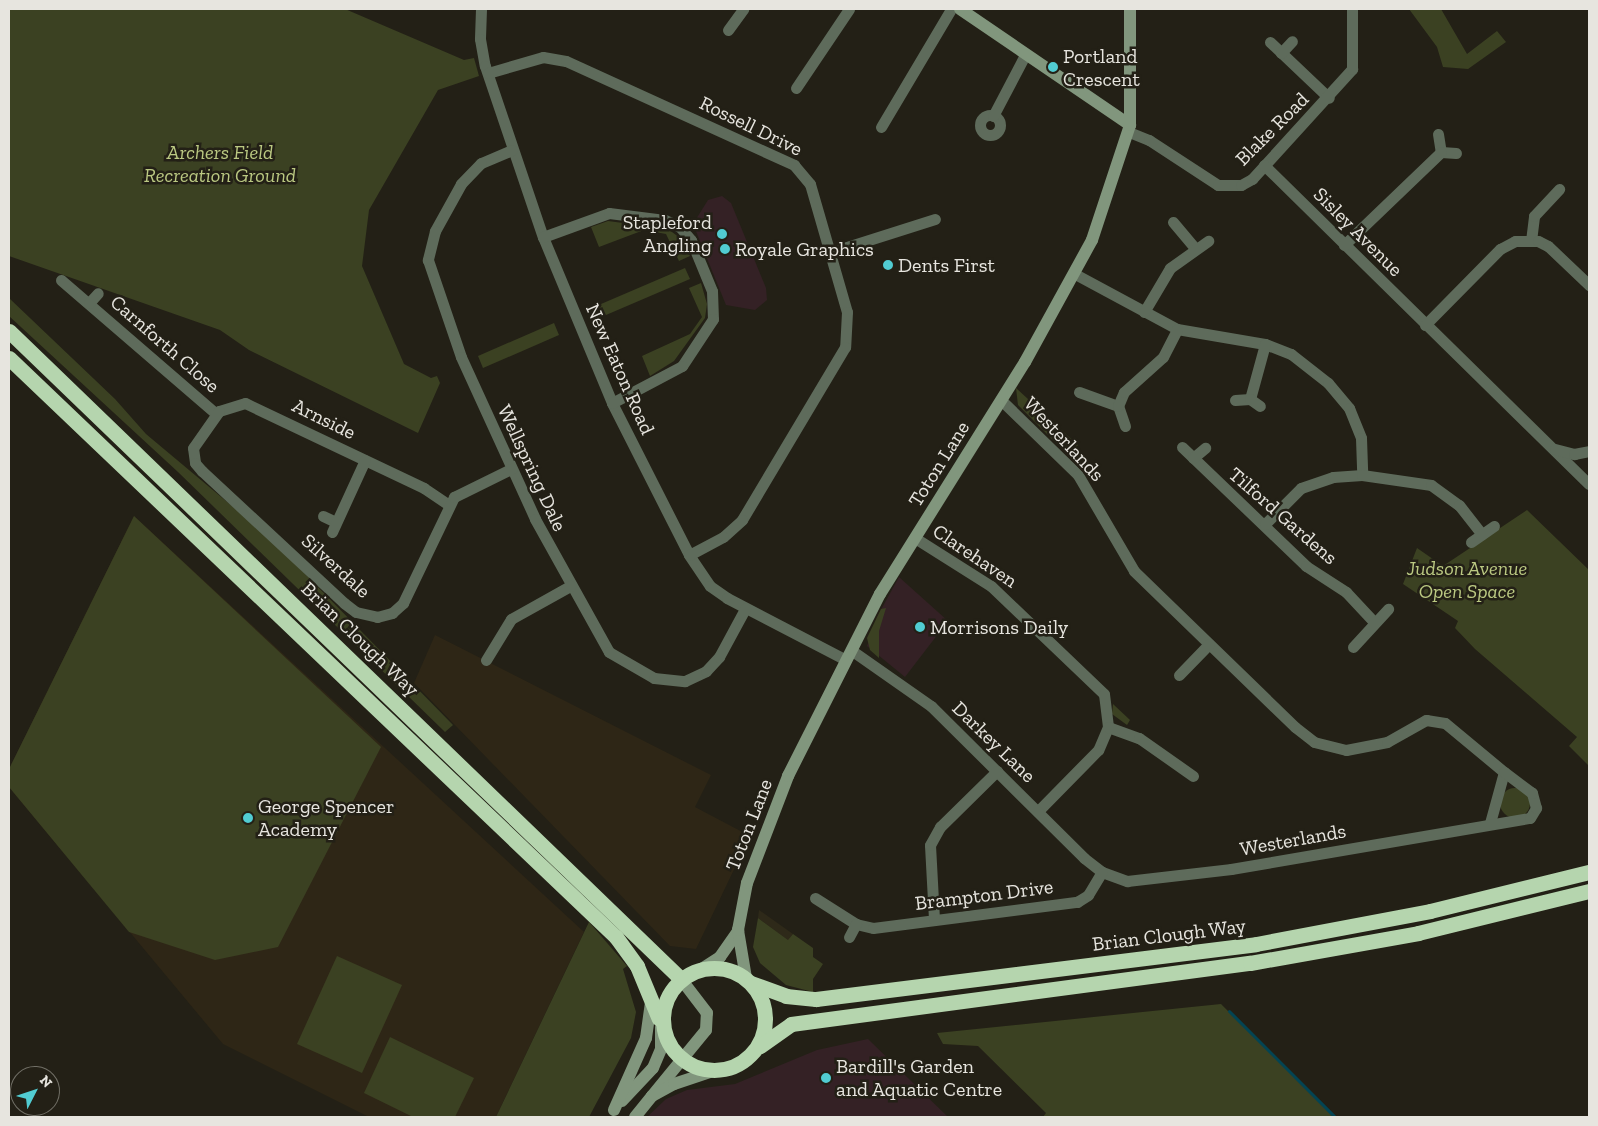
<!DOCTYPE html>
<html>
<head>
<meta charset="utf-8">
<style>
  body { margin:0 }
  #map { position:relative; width:1598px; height:1126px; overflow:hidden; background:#232016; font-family:"Zilla Slab",serif }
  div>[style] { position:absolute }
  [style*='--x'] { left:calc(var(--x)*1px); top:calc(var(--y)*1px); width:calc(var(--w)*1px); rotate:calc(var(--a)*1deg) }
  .commercial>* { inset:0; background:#342125 }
  .built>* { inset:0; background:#2e2919 }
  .education>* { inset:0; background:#2e2616 }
  .green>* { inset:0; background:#3b4122 }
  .round { border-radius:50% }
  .stream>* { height:3px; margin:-1.5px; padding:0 1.5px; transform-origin:1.5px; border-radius:1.5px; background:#034453 }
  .street>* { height:11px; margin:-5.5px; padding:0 5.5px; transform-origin:5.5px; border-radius:5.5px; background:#5e6b5b }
  .street>.ring { margin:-5.5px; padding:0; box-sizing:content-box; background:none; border:11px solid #5e6b5b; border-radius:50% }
  .secondary>* { height:12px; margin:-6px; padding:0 6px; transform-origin:6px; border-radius:6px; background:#81967d }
  .highway>* { height:15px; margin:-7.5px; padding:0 7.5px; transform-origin:7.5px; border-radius:7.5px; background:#b5d5ae }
  .highway>.ring { margin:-7.5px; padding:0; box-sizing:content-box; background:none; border:15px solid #b5d5ae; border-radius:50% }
  .dots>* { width:14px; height:14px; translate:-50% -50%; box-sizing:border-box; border:2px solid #232016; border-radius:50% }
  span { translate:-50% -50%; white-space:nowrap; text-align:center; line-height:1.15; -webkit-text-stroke:5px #232016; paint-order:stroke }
  .poi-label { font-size:20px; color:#e7e5df }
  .left { translate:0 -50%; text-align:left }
  .right { translate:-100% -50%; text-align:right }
  .street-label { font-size:20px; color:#e7e5df }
  .park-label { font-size:20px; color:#bbc982; font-style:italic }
  .frame { position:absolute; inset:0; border:10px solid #e7e5df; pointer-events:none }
  .north { position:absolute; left:10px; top:1066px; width:50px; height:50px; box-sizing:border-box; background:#232016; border:1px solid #716f66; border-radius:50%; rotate:49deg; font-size:14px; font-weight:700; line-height:20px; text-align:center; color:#e7e5df }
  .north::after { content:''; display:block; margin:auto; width:18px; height:22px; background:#51ccd2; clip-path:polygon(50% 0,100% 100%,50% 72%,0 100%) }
</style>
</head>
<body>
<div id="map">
  <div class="commercial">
    <div style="clip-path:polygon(722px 196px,731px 203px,766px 288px,767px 300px,755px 310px,726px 305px,693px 224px,708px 200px)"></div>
    <div style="clip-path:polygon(899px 577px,948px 621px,905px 677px,867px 646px,877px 617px)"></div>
    <div style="clip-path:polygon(868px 1039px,948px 1117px,647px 1117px,666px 1099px,687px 1090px,735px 1084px,817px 1050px)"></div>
  </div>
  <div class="built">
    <div style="clip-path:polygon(759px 910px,793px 934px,789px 941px,758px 918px)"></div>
  </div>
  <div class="education">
    <div style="clip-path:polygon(134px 516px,584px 932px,496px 1117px,369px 1117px,223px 1044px,9px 787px,9px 769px)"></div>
    <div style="clip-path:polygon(435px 635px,711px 775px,695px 807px,750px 836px,696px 949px,670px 946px,414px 683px)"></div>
  </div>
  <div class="green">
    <div style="clip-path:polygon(9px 9px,345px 9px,464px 60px,474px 58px,479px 76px,438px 90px,369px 210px,362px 266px,404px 364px,431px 378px,437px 376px,440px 383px,418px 433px,249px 350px,220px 330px,9px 256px)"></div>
    <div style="clip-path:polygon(1409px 9px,1441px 9px,1467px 54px,1497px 31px,1506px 42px,1468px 69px,1443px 67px,1437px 47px)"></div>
    <div style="clip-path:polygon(608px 221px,668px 229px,680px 238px,690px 256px,679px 261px,666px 234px,644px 230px,599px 247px,591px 227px)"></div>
    <div style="clip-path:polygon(685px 268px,690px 279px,599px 318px,594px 307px)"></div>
    <div style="clip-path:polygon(701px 283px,707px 304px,705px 318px,674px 361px,650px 376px,642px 356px,690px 334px,702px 317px,689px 288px)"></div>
    <div style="clip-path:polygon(9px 298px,115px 399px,146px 434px,269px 537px,453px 725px,445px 732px,178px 472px,9px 316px)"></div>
    <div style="clip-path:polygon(554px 323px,559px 335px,483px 368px,478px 356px)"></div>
    <div style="clip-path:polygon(1016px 388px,1078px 445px,1069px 456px,1018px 405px)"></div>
    <div style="clip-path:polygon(1527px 510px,1589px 570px,1589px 766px,1569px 746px,1577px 737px,1475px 649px,1455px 628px,1458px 621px,1403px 584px,1417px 548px,1443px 566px)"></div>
    <div style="clip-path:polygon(134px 516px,381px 747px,278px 947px,215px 960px,129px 932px,9px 787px,9px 769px)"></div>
    <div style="clip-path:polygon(886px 608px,879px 631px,879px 658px,870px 650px,867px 638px,881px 609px)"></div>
    <div style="clip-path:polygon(1113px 704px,1130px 720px,1127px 725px,1112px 714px)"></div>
    <div class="round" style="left:1500px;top:788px;width:30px;height:30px"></div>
    <div style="clip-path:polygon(758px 918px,788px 940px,793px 934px,813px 948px,813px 957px,823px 964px,813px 979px,813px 992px,786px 985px,760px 963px,753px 947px)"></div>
    <div style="clip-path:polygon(589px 922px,627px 966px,623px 969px,636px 1012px,631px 1038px,589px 1117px,496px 1117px)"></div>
    <div style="clip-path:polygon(337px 956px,402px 985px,362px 1073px,297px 1044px)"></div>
    <div style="clip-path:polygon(1221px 1004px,1334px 1117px,1043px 1117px,1046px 1113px,978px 1046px,943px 1044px,937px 1033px)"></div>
    <div style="clip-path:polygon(390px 1037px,474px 1078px,455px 1117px,413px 1117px,364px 1093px)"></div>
  </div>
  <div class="stream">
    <div style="--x:1229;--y:1011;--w:150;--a:45"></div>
  </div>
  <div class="street">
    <div style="--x:481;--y:9;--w:30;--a:92"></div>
    <div style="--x:480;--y:39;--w:27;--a:80"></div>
    <div style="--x:485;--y:66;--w:181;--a:71.3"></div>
    <div style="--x:543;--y:237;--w:180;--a:67.4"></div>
    <div style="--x:612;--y:403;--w:170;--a:63.1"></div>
    <div style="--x:689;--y:555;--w:37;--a:56"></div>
    <div style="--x:710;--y:586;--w:21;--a:35"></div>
    <div style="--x:727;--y:598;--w:134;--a:27.5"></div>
    <div style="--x:728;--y:30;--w:26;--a:-54"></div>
    <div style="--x:1270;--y:42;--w:81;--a:43.5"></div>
    <div style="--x:1281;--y:53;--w:16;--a:-47"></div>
    <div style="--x:488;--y:73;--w:57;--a:-16.2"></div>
    <div style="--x:543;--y:57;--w:23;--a:10"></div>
    <div style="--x:566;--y:61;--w:251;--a:24.5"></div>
    <div style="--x:794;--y:165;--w:25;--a:50"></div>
    <div style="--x:810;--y:184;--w:133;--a:73.9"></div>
    <div style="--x:847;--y:312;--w:35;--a:93"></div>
    <div style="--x:845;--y:347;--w:201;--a:120.8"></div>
    <div style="--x:742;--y:520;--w:25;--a:138"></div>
    <div style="--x:723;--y:537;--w:38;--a:152"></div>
    <div style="--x:796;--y:88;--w:95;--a:-56.1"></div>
    <div class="ring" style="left:980px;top:115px;width:9px;height:9px"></div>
    <div style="--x:993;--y:116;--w:69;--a:-62.3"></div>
    <div style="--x:881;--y:127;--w:137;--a:-59.3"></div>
    <div style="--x:1129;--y:132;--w:22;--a:22"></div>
    <div style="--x:1149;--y:140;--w:82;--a:33.1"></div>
    <div style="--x:1218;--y:185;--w:23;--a:0"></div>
    <div style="--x:1241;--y:185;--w:13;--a:-29"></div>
    <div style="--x:1252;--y:179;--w:149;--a:-47.7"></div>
    <div style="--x:1352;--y:69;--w:60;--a:-90"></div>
    <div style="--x:1438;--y:134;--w:18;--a:81"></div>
    <div style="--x:1441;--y:152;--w:15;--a:4"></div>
    <div style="--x:512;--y:150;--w:34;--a:157"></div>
    <div style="--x:481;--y:163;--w:29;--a:134"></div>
    <div style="--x:461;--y:184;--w:54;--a:119"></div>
    <div style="--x:435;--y:231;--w:30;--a:104"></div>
    <div style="--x:428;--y:260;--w:102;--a:71.2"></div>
    <div style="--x:461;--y:357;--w:178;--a:65.4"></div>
    <div style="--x:535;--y:519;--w:152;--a:60.9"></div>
    <div style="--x:609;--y:652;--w:52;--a:30"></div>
    <div style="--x:654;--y:678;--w:31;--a:6"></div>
    <div style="--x:685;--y:681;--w:23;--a:-25"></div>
    <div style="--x:706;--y:671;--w:19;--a:-47"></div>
    <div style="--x:719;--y:657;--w:55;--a:-61.6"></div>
    <div style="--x:1264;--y:165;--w:455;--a:44.5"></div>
    <div style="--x:1173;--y:222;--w:34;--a:50"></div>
    <div style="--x:543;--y:237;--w:70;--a:-20"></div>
    <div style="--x:609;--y:213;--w:56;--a:7.1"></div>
    <div style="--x:665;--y:220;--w:17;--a:25"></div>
    <div style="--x:680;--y:227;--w:17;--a:50"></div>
    <div style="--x:691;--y:240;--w:55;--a:67.6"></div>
    <div style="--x:712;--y:291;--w:28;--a:88"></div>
    <div style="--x:713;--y:319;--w:56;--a:123.4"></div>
    <div style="--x:682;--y:366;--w:79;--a:152.1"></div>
    <div style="--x:1531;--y:241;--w:25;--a:-83"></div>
    <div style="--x:1534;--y:216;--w:37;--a:-47"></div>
    <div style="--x:1344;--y:245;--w:134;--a:-43.8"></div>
    <div style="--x:831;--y:252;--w:109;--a:-17.6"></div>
    <div style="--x:1075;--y:274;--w:116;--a:28.3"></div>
    <div style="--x:1177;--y:329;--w:89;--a:9.7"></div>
    <div style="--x:1265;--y:344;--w:28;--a:21"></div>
    <div style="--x:1291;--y:354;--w:47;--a:38.1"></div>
    <div style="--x:1328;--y:383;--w:33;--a:50"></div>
    <div style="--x:1349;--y:408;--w:32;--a:68"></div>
    <div style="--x:1361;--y:438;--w:37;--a:88"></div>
    <div style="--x:61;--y:280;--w:205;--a:40.8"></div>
    <div style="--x:89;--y:303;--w:13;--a:-48"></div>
    <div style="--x:1144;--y:312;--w:51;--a:-59.4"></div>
    <div style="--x:1170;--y:268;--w:47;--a:-35.4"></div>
    <div style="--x:1425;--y:325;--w:107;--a:-45.4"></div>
    <div style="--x:1500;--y:249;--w:17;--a:-28"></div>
    <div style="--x:1515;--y:241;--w:23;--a:0"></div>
    <div style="--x:1538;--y:241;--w:11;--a:27"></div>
    <div style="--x:1548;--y:246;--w:57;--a:43.6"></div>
    <div style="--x:1079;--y:392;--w:41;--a:19.7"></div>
    <div style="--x:1250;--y:399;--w:57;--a:-74.7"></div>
    <div style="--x:1001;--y:400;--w:107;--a:44.2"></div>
    <div style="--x:1078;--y:475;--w:111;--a:59.7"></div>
    <div style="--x:1134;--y:571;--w:224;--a:44.1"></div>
    <div style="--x:1295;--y:727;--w:24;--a:38"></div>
    <div style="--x:1314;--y:742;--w:33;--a:14"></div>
    <div style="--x:1346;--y:750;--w:42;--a:-11"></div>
    <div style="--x:1387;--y:742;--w:45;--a:-29.4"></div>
    <div style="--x:1426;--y:720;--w:19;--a:9"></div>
    <div style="--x:1445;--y:723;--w:77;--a:39.7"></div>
    <div style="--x:1504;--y:772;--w:53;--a:105.4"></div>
    <div style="--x:1235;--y:400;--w:15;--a:-4"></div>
    <div style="--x:1250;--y:399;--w:12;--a:35"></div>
    <div style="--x:1125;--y:426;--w:21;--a:-109"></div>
    <div style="--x:1118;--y:406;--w:15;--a:-67"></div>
    <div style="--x:1124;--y:392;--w:52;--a:-41.9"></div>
    <div style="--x:1163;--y:357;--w:31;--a:-63"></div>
    <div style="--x:1182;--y:447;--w:172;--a:43.8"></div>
    <div style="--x:1306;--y:566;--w:48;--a:33"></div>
    <div style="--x:1346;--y:592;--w:38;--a:47"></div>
    <div style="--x:1555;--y:449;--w:20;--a:15"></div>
    <div style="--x:1574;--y:454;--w:15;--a:-11"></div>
    <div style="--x:1193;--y:458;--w:16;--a:-40"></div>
    <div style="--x:449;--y:505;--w:30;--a:-146"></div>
    <div style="--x:424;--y:488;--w:198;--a:-154.6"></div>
    <div style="--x:245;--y:403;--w:27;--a:163"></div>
    <div style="--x:219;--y:411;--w:45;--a:125.1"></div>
    <div style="--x:193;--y:448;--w:15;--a:82"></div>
    <div style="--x:195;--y:463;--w:11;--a:49"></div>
    <div style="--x:202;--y:471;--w:194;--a:42.9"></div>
    <div style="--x:344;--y:603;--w:15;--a:37"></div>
    <div style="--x:356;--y:612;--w:22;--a:13"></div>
    <div style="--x:377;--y:617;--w:16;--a:-15"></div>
    <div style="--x:392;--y:613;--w:15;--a:-42"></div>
    <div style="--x:403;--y:603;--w:118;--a:-64.3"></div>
    <div style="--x:454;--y:497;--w:64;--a:-26.2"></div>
    <div style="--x:323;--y:516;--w:14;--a:25"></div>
    <div style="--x:1265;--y:524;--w:51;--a:-45"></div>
    <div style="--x:1301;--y:488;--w:34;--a:-19"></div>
    <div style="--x:1333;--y:477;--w:29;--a:-4"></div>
    <div style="--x:1362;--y:475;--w:70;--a:8.2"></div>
    <div style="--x:1431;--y:485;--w:34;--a:36"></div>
    <div style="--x:1459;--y:505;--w:37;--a:52"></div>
    <div style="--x:332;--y:532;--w:79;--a:-65.4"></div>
    <div style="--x:915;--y:538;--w:90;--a:32.3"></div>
    <div style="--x:991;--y:586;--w:156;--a:43.7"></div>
    <div style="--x:1104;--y:694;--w:33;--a:83"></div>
    <div style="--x:1108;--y:727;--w:25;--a:113"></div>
    <div style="--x:1098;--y:750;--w:86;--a:134.5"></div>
    <div style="--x:1471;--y:542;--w:28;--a:-35"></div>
    <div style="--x:1353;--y:647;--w:52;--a:-47.4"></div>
    <div style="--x:851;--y:650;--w:98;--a:35"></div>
    <div style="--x:931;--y:706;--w:216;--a:44.8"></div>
    <div style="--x:1084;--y:858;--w:23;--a:38"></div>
    <div style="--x:1102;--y:872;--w:27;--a:20"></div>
    <div style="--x:1127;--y:881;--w:105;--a:-6.6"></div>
    <div style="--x:1231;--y:869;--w:303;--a:-9.7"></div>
    <div style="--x:1530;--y:818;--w:12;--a:-59"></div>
    <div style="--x:1536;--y:808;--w:16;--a:-105"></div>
    <div style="--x:1532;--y:793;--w:35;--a:-143"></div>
    <div style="--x:486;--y:660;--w:48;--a:-58.6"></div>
    <div style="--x:511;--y:619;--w:68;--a:-29.2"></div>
    <div style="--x:1179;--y:675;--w:43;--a:-45.9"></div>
    <div style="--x:1108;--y:727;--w:33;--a:20"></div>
    <div style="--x:1139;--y:738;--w:66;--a:35.1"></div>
    <div style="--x:815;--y:898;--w:49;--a:32.4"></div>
    <div style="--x:856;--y:924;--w:17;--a:13"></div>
    <div style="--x:873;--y:928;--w:206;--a:-7.3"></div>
    <div style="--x:1077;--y:902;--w:13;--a:-32"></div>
    <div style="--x:1088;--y:895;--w:27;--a:-59"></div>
    <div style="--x:934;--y:919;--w:74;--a:-93.1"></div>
    <div style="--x:930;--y:845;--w:21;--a:-61"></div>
    <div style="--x:940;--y:827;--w:80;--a:-44.5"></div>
    <div style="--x:849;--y:937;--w:15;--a:-62"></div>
  </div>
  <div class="secondary">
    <div style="--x:960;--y:9;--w:206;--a:34.3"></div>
    <div style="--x:700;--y:970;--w:24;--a:-33"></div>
    <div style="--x:720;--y:957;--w:32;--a:-55"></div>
    <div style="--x:746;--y:978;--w:49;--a:-99.5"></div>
    <div style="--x:738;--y:930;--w:48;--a:-79.2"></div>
    <div style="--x:747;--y:883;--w:115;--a:-69"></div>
    <div style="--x:788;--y:776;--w:204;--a:-63.2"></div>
    <div style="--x:880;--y:594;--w:274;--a:-58"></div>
    <div style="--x:1025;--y:362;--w:139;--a:-61.2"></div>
    <div style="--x:1092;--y:240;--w:121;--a:-71.7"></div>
    <div style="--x:1130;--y:125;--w:116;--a:-90"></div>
    <div style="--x:652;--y:1096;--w:85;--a:-50.7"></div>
    <div style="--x:706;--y:1030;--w:17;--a:-87"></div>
    <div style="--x:707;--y:1013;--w:43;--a:-127.4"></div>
    <div style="--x:622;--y:1101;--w:45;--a:-46.8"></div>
    <div style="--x:653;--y:1068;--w:21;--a:-67"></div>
    <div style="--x:661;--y:1049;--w:22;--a:-90"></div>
    <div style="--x:614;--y:1110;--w:79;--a:-66"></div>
    <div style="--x:646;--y:1038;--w:35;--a:-82"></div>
    <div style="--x:635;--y:1117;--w:27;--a:-51"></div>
    <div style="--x:652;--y:1096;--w:25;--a:-29"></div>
    <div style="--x:674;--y:1084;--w:44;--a:-18.4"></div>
  </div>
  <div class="highway">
    <div style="--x:9;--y:331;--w:934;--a:43.96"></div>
    <div style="--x:9;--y:358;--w:839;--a:43.65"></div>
    <div style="--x:616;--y:937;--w:36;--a:54"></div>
    <div style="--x:637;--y:966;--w:57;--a:67.5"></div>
    <div class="ring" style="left:663px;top:968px;width:87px;height:87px"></div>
    <div style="--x:751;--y:983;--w:37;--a:20"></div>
    <div style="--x:786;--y:996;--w:30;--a:6"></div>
    <div style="--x:816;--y:999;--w:443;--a:-7.1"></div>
    <div style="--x:1256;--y:944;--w:177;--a:-10.7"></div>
    <div style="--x:1430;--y:911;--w:164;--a:-13.8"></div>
    <div style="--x:760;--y:1046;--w:38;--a:-35"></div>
    <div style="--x:791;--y:1024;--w:463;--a:-7.6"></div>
    <div style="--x:1250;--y:963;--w:171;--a:-10.1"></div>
    <div style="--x:1418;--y:933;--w:176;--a:-13.8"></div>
  </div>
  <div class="dots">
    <div style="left:1053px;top:67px;background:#51ccd2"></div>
    <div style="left:722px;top:234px;background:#51ccd2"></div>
    <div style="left:725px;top:249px;background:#51ccd2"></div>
    <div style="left:888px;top:265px;background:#51ccd2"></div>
    <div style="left:920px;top:627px;background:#51ccd2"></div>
    <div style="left:248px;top:818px;background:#51ccd2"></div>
    <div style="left:826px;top:1078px;background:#51ccd2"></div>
  </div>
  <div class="poi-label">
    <span class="left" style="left:1063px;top:68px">Portland<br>Crescent</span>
    <span class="right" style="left:712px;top:234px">Stapleford<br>Angling</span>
    <span class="left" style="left:735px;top:249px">Royale Graphics</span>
    <span class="left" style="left:898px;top:265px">Dents First</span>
    <span class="left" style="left:930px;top:627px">Morrisons Daily</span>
    <span class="left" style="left:258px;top:818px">George Spencer<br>Academy</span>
    <span class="left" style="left:836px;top:1078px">Bardill's Garden<br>and Aquatic Centre</span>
  </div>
  <div class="street-label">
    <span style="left:751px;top:126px;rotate:26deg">Rossell Drive</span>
    <span style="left:1272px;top:129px;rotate:-45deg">Blake Road</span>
    <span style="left:1358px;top:232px;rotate:45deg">Sisley Avenue</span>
    <span style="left:165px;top:344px;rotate:41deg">Carnforth Close</span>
    <span style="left:620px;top:369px;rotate:66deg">New Eaton Road</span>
    <span style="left:324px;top:419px;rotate:26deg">Arnside</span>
    <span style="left:1064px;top:439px;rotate:47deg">Westerlands</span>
    <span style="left:939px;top:464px;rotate:-58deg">Toton Lane</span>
    <span style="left:532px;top:468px;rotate:65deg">Wellspring Dale</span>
    <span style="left:1283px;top:516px;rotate:41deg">Tilford Gardens</span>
    <span style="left:975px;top:556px;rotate:34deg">Clarehaven</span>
    <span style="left:336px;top:566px;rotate:42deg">Silverdale</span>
    <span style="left:360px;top:639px;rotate:44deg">Brian Clough Way</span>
    <span style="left:994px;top:742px;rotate:44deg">Darkey Lane</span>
    <span style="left:749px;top:825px;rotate:-69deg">Toton Lane</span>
    <span style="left:1293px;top:840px;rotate:-10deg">Westerlands</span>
    <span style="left:984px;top:895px;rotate:-7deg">Brampton Drive</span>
    <span style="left:1169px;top:935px;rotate:-7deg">Brian Clough Way</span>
  </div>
  <div class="park-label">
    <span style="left:220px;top:164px">Archers Field<br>Recreation Ground</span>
    <span style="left:1467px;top:580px">Judson Avenue<br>Open Space</span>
  </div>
  <div class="frame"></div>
  <div class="north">N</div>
</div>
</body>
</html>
